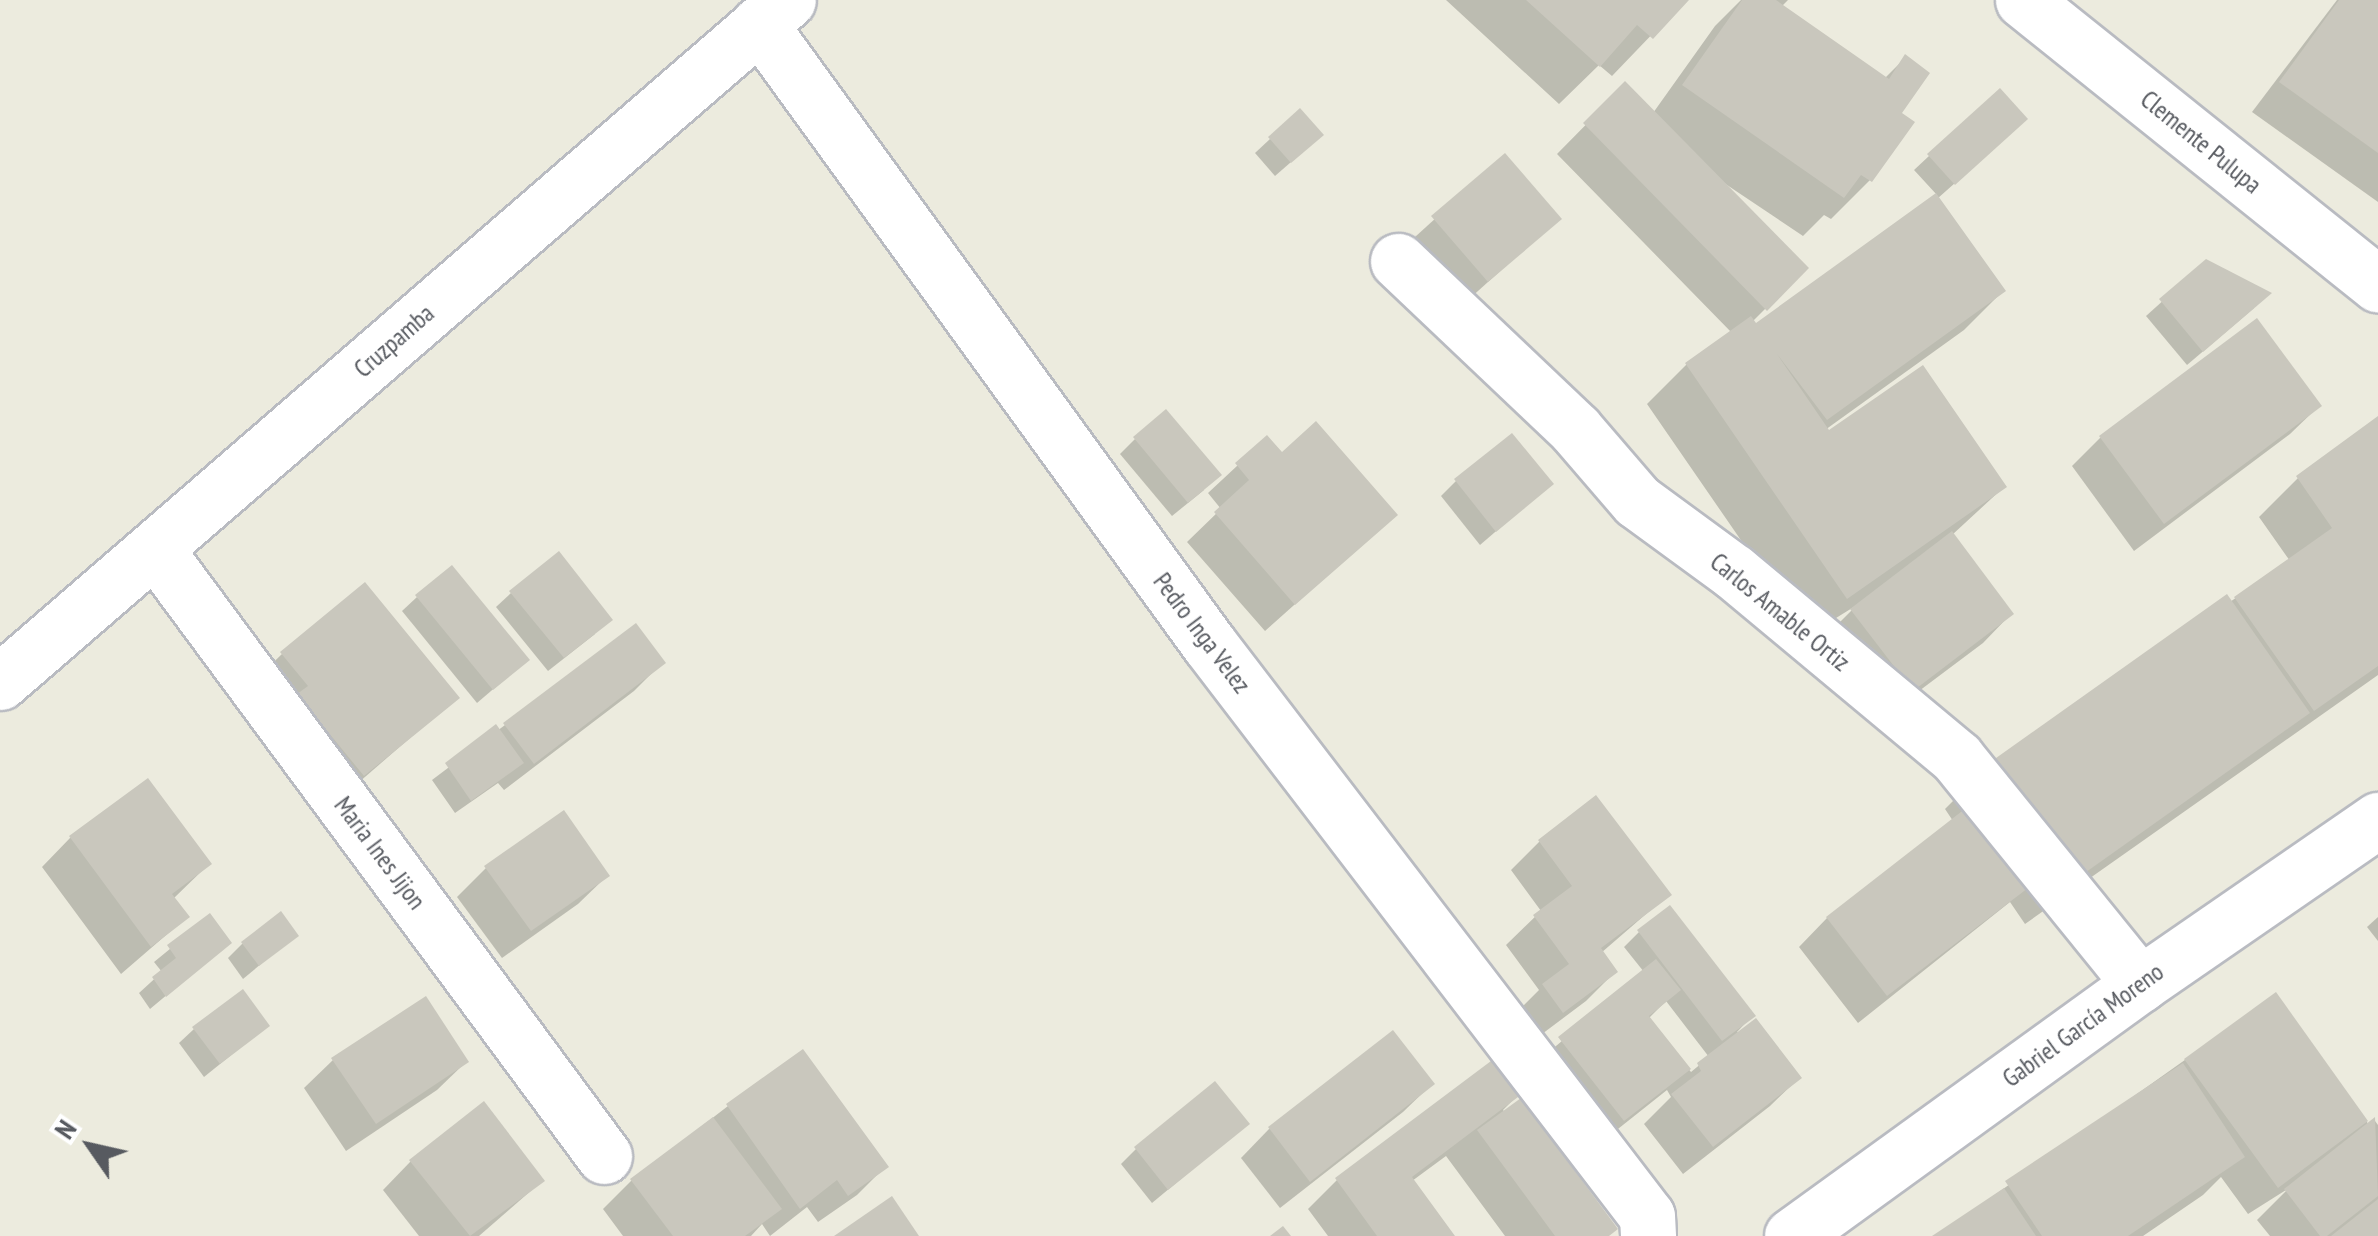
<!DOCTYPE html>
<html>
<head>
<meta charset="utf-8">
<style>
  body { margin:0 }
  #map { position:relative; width:2378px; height:1236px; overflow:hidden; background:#ecebde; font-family:"PT Sans Narrow",sans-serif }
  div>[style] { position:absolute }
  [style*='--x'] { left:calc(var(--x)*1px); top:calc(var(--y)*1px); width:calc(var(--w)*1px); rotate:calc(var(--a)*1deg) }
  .shadow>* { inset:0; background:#0003 }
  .building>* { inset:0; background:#c9c7bd }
  .roads { filter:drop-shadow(2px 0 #b9bbc1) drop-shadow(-2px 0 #b9bbc1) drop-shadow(0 2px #b9bbc1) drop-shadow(0 -2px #b9bbc1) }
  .minor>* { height:55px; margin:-27.5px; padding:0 27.5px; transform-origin:27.5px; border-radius:27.5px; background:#fff }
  span { translate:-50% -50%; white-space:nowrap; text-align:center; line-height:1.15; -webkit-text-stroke:8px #fff; paint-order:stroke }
  .street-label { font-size:25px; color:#575a60 }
  .north { position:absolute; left:40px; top:1096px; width:100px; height:100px; -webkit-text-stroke:8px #fff; paint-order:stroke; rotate:304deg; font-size:28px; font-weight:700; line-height:40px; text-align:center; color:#575a60 }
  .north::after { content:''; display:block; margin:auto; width:35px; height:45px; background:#575a60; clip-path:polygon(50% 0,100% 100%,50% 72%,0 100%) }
</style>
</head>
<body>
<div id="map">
  <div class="shadow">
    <div style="clip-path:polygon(1446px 0,1685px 0,1612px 76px,1599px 65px,1559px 104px)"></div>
    <div style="clip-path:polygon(1741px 0,1788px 0,1781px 7px,1884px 79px,1905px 58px,1898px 114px,1870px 180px,1831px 219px,1824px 215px,1803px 236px,1718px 179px,1806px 268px,1752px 322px,1755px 326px,1937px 195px,1914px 170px,1929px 156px,2010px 134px,1937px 199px,2003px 291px,1964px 330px,1825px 430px,2004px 487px,1952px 535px,2011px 614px,1983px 643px,1883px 718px,1823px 639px,1857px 605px,1807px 636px,1647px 404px,1686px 365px,1732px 333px,1557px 154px,1625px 85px,1653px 113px,1715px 26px)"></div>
    <div style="clip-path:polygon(2337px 0,2378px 0,2378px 202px,2252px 112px)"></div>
    <div style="clip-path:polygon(1270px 139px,1306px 149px,1275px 176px,1255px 153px)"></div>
    <div style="clip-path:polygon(1504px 156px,1558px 219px,1458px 309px,1404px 247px)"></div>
    <div style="clip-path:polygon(2206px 262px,2254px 308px,2187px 365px,2146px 316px)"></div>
    <div style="clip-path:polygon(2256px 321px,2319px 406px,2290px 434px,2134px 551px,2072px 466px,2100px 438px)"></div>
    <div style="clip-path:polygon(2378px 419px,2378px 675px,2025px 924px,2010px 902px,1858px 1023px,1799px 947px,1827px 918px,1953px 821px,1945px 809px,1984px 770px,2290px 561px,2259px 517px,2298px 478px)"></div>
    <div style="clip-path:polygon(1267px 438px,1281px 455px,1395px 515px,1265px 631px,1187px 542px,1221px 509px,1208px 493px)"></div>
    <div style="clip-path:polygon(1135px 439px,1204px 490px,1172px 516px,1120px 454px)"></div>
    <div style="clip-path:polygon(1456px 481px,1551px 484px,1480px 545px,1441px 496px)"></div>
    <div style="clip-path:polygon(511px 593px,595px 634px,548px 671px,496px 607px)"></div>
    <div style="clip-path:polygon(417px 597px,511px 674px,477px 703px,402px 611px)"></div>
    <div style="clip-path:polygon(282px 654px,456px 698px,335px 803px,253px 682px)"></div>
    <div style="clip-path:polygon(662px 663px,634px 691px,504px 790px,498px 783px,455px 813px,432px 780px,505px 725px)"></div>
    <div style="clip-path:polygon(147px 782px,209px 864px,173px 899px,187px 917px,121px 974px,42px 867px,70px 838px)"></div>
    <div style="clip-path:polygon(1596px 799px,1668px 895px,1601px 953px,1615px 972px,1586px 1001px,1534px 1040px,1515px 1014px,1539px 990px,1506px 945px,1541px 911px,1511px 870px,1539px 842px)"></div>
    <div style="clip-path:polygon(486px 868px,607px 876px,578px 904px,502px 958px,457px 897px)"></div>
    <div style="clip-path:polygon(209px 917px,229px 943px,150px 1009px,139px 993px,162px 972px,154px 962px)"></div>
    <div style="clip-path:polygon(2378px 917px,2378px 941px,2367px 927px)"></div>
    <div style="clip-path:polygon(evenodd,1639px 932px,1752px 1016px,1737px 1032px,1799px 1078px,1770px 1106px,1683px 1174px,1644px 1124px,1671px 1097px,1667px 1090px,1594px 1148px,1531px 1067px,1644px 972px,1624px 947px,1639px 932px,1666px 1001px,1709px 1057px,1691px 1072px,1648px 1019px,1666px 1001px)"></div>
    <div style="clip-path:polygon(296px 935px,243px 979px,228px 958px,242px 944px)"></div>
    <div style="clip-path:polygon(2275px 996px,2369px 1125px,2375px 1121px,2378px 1125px,2378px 1236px,2270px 1236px,2257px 1220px,2289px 1188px,2248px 1214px,2221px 1177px,2203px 1195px,2143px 1236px,1937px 1236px)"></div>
    <div style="clip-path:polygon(267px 1026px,204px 1077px,179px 1043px,194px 1029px)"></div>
    <div style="clip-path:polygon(1392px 1033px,1432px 1084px,1403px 1112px,1280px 1208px,1241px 1158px,1269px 1129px)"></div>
    <div style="clip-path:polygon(333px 1060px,466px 1062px,437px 1090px,346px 1151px,304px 1088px)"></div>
    <div style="clip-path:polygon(1495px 1061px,1519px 1094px,1503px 1110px,1608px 1236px,1505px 1236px,1446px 1156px,1412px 1181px,1452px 1236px,1328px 1236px,1308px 1209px,1337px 1180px)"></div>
    <div style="clip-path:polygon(728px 1106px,886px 1166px,857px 1195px,818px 1222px,807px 1207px,770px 1236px,762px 1224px,751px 1236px,623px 1236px,603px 1209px,632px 1180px)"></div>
    <div style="clip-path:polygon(1247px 1124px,1152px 1203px,1121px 1164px,1136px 1149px)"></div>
    <div style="clip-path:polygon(411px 1161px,542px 1181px,479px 1236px,419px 1236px,383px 1190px)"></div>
  </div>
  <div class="building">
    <div style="clip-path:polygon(1526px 0,1689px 0,1653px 39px,1637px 25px,1600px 67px)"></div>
    <div style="clip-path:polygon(1742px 0,1776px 0,1889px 79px,1905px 54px,1930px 73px,1902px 113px,1915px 122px,1872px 182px,1861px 175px,1844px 198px,1682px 85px)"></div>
    <div style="clip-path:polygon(2339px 0,2378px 0,2378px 153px,2279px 82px)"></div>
    <div style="clip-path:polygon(1625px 81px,1809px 268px,1767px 311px,1583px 123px)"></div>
    <div style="clip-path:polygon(2000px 88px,2028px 119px,1955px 185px,1927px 154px)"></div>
    <div style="clip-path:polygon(1300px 108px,1324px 135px,1291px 163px,1268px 137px)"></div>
    <div style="clip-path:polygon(1505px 153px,1562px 219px,1488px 282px,1431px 216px)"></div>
    <div style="clip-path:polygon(1936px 193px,2006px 291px,1827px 420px,1777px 354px,1829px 430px,1923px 365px,2007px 487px,1847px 599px,1685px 363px,1751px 316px,1756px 323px)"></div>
    <div style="clip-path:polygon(2206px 259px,2272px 293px,2203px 352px,2159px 299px)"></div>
    <div style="clip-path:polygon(2257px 318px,2322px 406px,2164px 524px,2099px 436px)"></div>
    <div style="clip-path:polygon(1166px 409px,1222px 475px,1188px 503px,1133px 437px)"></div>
    <div style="clip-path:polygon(2378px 416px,2378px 666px,2314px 711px,2234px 597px,2332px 528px,2296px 476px)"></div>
    <div style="clip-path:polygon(1316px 421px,1398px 515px,1295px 605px,1214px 512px,1249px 480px,1235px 463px,1267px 435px,1282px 452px)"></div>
    <div style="clip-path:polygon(1512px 433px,1554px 484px,1496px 532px,1454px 479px)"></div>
    <div style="clip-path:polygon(1952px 531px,2014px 614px,1913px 691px,1850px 609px)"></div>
    <div style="clip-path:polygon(559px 551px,613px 620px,564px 658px,509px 591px)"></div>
    <div style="clip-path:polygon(452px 565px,530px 660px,493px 690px,415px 595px)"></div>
    <div style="clip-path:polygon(365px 582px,460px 698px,364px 776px,297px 694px,308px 686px,280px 652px)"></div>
    <div style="clip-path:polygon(2227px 594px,2310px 713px,2065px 887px,1982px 768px)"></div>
    <div style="clip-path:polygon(636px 623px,666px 663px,534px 764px,503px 723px)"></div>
    <div style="clip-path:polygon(496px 724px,524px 763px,471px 801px,445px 763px)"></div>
    <div style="clip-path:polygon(148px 778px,212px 864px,172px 894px,190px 917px,151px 947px,69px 836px)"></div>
    <div style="clip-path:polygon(1596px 795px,1672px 895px,1601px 948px,1618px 972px,1563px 1013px,1542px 984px,1569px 964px,1533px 915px,1572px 886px,1538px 840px)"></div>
    <div style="clip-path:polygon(1966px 808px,2028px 888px,1887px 996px,1826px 917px)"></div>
    <div style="clip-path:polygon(564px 810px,610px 876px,531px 931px,484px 866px)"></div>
    <div style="clip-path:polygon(1670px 905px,1756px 1016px,1722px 1041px,1637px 930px)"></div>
    <div style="clip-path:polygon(281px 911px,299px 936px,259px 966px,241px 942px)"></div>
    <div style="clip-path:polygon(210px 913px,232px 943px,166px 997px,152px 977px,176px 958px,167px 945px)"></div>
    <div style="clip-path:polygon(1656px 959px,1681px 990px,1649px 1016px,1691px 1069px,1624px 1121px,1558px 1037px)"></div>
    <div style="clip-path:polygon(243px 989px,270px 1026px,220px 1064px,192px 1027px)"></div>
    <div style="clip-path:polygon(2276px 992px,2368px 1121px,2278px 1188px,2184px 1059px)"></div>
    <div style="clip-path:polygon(426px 996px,469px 1062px,376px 1124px,331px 1058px)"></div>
    <div style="clip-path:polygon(1756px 1018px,1802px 1078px,1713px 1147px,1671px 1094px,1701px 1071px,1697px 1063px)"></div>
    <div style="clip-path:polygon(1393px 1030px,1435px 1084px,1310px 1182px,1268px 1127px)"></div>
    <div style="clip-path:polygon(803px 1049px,889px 1167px,848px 1196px,837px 1180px,800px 1209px,726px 1104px)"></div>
    <div style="clip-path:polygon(1495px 1058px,1522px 1094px,1412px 1177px,1455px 1236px,1377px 1236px,1335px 1178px)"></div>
    <div style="clip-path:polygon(2183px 1063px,2245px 1157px,2128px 1236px,2042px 1236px,2005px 1181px)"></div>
    <div style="clip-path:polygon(1215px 1081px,1250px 1124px,1168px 1190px,1134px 1147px)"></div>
    <div style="clip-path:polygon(1521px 1098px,1618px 1229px,1609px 1236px,1555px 1236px,1477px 1130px)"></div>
    <div style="clip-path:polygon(484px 1101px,545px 1181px,470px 1236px,409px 1160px)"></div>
    <div style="clip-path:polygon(713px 1117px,782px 1209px,745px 1236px,673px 1236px,630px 1179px)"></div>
    <div style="clip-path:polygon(2375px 1117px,2378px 1196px,2327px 1236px,2320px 1236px,2284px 1189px)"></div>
    <div style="clip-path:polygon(2004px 1188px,2036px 1236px,1932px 1236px)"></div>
    <div style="clip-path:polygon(892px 1196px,919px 1236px,834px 1236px)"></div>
    <div style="clip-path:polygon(2378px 1199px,2378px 1236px,2331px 1236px)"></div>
    <div style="clip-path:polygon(1283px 1226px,1291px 1236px,1270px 1236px)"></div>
  </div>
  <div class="roads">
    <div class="minor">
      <div style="--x:2023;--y:0;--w:455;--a:38.7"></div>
      <div style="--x:759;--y:24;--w:766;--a:54.03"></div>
      <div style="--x:1209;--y:644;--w:720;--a:52.56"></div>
      <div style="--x:1647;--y:1216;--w:20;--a:87"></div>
      <div style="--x:1398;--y:261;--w:244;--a:43.5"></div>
      <div style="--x:1575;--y:429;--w:95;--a:49.3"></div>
      <div style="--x:1637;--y:501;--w:120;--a:36.2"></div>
      <div style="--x:1734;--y:572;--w:290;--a:39.8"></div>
      <div style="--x:1957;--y:758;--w:291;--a:51"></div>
      <div style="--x:155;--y:549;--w:755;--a:53.51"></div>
      <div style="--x:0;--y:682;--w:1042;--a:-40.88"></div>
      <div style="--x:1792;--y:1236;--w:430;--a:-35.9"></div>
      <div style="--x:2140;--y:984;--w:289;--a:-34.6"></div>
    </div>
  </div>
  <div class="street-label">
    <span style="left:2201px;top:142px;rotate:39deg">Clemente Pulupa</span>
    <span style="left:394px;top:341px;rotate:-41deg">Cruzpamba</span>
    <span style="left:1780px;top:612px;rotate:39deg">Carlos Amable Ortiz</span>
    <span style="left:1202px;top:633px;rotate:53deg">Pedro Inga Velez</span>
    <span style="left:380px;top:853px;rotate:53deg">Maria Ines Jijon</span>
    <span style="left:2083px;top:1025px;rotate:-36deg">Gabriel García Moreno</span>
  </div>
  <div class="north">N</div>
</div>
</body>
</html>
